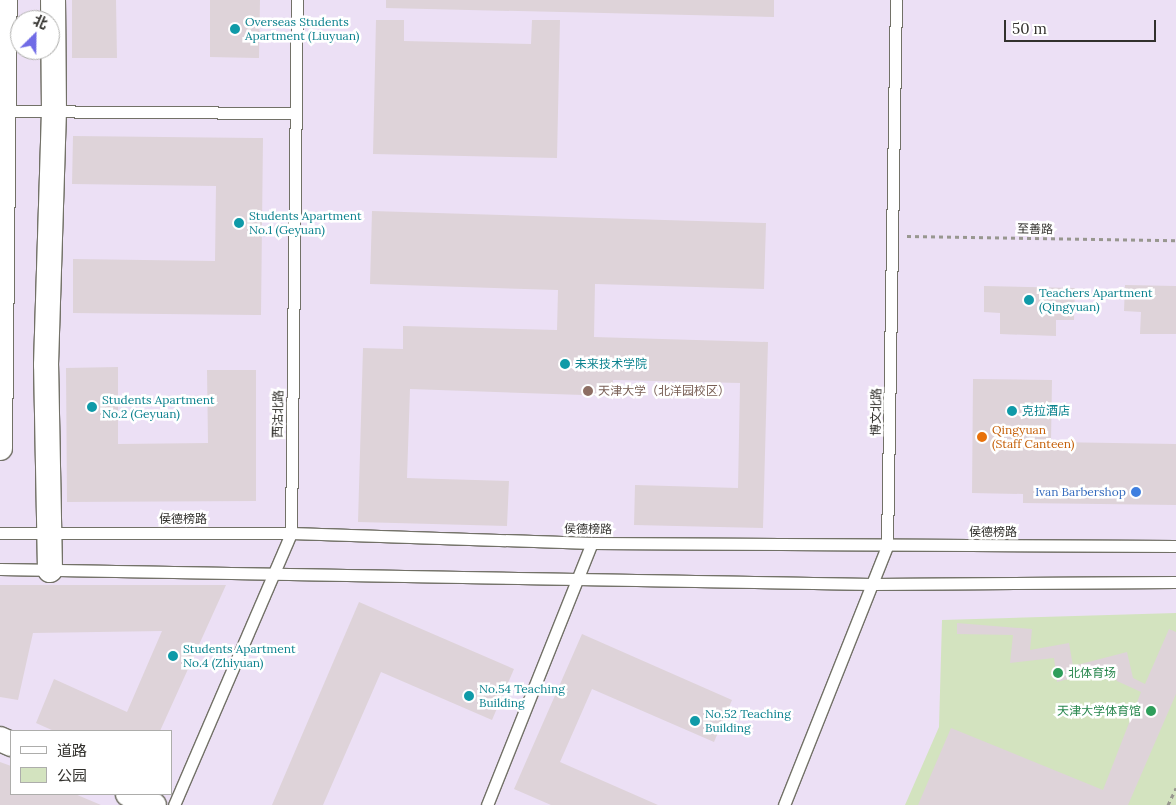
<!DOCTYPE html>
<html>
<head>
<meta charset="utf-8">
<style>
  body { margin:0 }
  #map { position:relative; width:1176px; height:805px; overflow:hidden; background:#f2f0e5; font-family:Lora,"Noto Sans SC",serif }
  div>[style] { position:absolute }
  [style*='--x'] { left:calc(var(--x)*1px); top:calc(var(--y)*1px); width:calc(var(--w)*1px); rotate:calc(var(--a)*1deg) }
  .education>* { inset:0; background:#ece0f5 }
  .green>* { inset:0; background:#d3e3bf }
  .building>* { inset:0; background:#ded3d9 }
  .path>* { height:3px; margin-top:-1.5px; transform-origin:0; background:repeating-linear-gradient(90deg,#98978f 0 4px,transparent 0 8px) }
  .roads { filter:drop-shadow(1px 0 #727167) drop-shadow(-1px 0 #727167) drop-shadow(0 1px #727167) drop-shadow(0 -1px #727167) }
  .lane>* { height:11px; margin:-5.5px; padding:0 5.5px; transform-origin:5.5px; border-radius:5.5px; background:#fff }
  .street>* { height:24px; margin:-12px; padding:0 12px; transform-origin:12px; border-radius:12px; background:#fff }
  .dots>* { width:14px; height:14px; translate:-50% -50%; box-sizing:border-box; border:2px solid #fff; border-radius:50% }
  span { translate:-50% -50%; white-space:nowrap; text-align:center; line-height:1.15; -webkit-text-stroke:5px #fff; paint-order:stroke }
  .culture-label { font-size:12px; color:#0d838f }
  .left { translate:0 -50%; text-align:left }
  .street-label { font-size:12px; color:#32312d }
  .education-label { font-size:12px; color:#785e54 }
  .food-label { font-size:12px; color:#c56008 }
  .shop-label { font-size:12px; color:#366cbe }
  .right { translate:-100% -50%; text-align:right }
  .leisure-label { font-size:12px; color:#27864d }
  .legend { position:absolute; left:10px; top:730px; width:162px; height:65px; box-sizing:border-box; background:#fff; border:1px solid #adadab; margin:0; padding:6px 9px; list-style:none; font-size:15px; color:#32312d }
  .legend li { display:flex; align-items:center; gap:10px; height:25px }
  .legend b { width:25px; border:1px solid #adadab }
  .north { position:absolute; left:10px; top:10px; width:50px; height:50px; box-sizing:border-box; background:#fff; border:1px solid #adadab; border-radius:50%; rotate:23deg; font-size:14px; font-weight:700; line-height:20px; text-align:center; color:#32312d }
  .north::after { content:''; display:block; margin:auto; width:18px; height:22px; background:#706be6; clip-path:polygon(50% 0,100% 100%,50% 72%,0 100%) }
  .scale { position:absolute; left:1004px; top:20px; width:152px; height:22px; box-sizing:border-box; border:2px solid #32312d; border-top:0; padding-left:6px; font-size:15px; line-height:18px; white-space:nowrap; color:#32312d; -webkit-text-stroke:4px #fff; paint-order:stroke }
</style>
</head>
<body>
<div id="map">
  <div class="education">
    <div style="clip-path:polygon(evenodd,0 0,1176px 0,1176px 805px,0 805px,0 0,20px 20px,50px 20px,50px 50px,20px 50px,20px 20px,0 0,11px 731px,171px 731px,171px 794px,11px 794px,11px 731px)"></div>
  </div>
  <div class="green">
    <div style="clip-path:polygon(1176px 613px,1176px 805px,905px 805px,939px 727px,942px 620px)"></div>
  </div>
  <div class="building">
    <div style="clip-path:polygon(72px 0,116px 0,117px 58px,72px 58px)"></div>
    <div style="clip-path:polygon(210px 0,260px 0,259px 58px,210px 57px)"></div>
    <div style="clip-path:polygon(386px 0,774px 0,774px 17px,386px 8px)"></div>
    <div style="clip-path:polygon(376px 20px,404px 20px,404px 41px,531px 44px,532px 20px,560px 20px,557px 158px,373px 154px)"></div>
    <div style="clip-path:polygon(73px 136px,263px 138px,261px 315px,73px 313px,73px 259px,215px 261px,216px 186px,72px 184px)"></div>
    <div style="clip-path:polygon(372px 211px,766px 223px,764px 289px,595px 284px,594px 337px,768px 342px,763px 528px,634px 525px,635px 485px,738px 488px,740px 383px,613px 380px,613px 396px,410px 389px,407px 478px,509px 481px,507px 526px,358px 522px,363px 348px,403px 349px,403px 326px,557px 330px,558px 290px,370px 284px)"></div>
    <div style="clip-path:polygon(1125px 285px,1176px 286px,1176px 334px,1140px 334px,1141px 312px,1124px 311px)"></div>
    <div style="clip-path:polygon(984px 286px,1075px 288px,1074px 320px,1056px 320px,1056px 336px,1000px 334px,1000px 313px,984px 312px)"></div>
    <div style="clip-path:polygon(118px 367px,118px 444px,208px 443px,207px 370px,256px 370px,256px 501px,67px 502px,66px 368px)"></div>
    <div style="clip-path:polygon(973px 379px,1052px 380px,1051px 442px,1176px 444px,1176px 505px,1023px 503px,1023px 494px,972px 493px)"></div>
    <div style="clip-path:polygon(0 585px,226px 585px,160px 731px,54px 731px,36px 723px,54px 679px,127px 712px,162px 631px,33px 633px,18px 700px,0 697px)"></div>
    <div style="clip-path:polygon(359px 602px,514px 669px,492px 720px,381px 672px,323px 805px,272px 805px)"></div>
    <div style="clip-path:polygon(957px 623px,1032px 629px,1030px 650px,1069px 643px,1073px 666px,1127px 652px,1133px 678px,1145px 684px,1169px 629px,1176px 632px,1176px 694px,1128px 805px,918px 805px,951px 728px,1103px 790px,1141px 692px,1117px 681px,1108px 668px,1057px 682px,1054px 658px,1010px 663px,1013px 635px,957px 634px)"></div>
    <div style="clip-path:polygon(582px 634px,732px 700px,714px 742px,592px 689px,560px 762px,658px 805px,551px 805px,514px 789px)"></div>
    <div style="clip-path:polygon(0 762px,11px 766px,11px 794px,75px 794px,101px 805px,0 805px)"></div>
  </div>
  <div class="path">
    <div style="--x:907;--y:236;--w:269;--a:0.9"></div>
    <div style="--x:1168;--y:805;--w:19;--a:-65"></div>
  </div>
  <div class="roads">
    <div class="lane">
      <div style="--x:2;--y:111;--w:293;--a:0.4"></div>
      <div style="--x:0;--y:533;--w:291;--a:0"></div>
      <div style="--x:291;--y:533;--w:301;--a:1.9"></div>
      <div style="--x:592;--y:543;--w:584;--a:0.29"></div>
      <div style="--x:0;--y:569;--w:872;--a:0.99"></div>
      <div style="--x:872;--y:584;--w:304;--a:-0.4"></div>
      <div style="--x:174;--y:805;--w:296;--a:-66.7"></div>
      <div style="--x:291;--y:533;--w:533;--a:-89.36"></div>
      <div style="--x:487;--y:805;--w:282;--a:-68.2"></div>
      <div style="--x:784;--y:805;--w:279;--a:-68.3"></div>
      <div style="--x:887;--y:546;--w:546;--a:-89.06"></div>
    </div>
    <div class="street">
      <div style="--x:0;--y:448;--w:448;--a:-89.4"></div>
      <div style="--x:50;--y:570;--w:205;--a:-91.1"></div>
      <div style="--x:46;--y:365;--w:253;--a:-88.2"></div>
      <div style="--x:54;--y:112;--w:112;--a:-90.5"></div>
      <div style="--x:0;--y:739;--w:12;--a:24"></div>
      <div style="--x:128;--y:794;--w:28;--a:23"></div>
    </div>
  </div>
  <div class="dots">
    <div style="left:235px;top:29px;background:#0f9aa8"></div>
    <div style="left:239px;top:223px;background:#0f9aa8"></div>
    <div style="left:1029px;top:300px;background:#0f9aa8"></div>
    <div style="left:565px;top:364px;background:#0f9aa8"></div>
    <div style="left:588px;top:391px;background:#8d6e63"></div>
    <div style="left:92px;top:407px;background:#0f9aa8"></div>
    <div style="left:1012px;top:411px;background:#0f9aa8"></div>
    <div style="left:982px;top:437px;background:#e8710a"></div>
    <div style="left:1136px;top:492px;background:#3f7fe0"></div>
    <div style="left:173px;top:656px;background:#0f9aa8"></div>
    <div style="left:1058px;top:673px;background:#2e9e5b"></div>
    <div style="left:469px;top:696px;background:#0f9aa8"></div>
    <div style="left:1151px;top:711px;background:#2e9e5b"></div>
    <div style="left:695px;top:721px;background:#0f9aa8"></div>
  </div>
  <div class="culture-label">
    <span class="left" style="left:245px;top:29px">Overseas Students<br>Apartment (Liuyuan)</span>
    <span class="left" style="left:249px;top:223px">Students Apartment<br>No.1 (Geyuan)</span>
    <span class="left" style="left:1039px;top:300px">Teachers Apartment<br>(Qingyuan)</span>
    <span class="left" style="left:575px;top:364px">未来技术学院</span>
    <span class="left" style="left:102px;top:407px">Students Apartment<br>No.2 (Geyuan)</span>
    <span class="left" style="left:1022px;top:411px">克拉酒店</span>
    <span class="left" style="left:183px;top:656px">Students Apartment<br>No.4 (Zhiyuan)</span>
    <span class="left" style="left:479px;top:696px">No.54 Teaching<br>Building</span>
    <span class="left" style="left:705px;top:721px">No.52 Teaching<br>Building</span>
  </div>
  <div class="street-label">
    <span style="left:1035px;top:229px;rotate:1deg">至善路</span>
    <span style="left:876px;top:412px;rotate:-89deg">博文北路</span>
    <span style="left:278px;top:414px;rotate:-89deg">西沽北路</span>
    <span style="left:183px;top:519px">侯德榜路</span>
    <span style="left:588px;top:529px;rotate:1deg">侯德榜路</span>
    <span style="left:993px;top:532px">侯德榜路</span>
  </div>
  <div class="education-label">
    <span class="left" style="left:598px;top:391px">天津大学（北洋园校区）</span>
  </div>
  <div class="food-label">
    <span class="left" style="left:992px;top:437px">Qingyuan<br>(Staff Canteen)</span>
  </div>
  <div class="shop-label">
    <span class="right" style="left:1126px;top:492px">Ivan Barbershop</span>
  </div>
  <div class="leisure-label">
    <span class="left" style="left:1068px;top:673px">北体育场</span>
    <span class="right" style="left:1141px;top:711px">天津大学体育馆</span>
  </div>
  <ul class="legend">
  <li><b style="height:6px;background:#fff"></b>道路</li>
  <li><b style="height:14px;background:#d3e3bf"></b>公园</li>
  </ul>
  <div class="north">北</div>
  <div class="scale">50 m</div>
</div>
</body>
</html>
